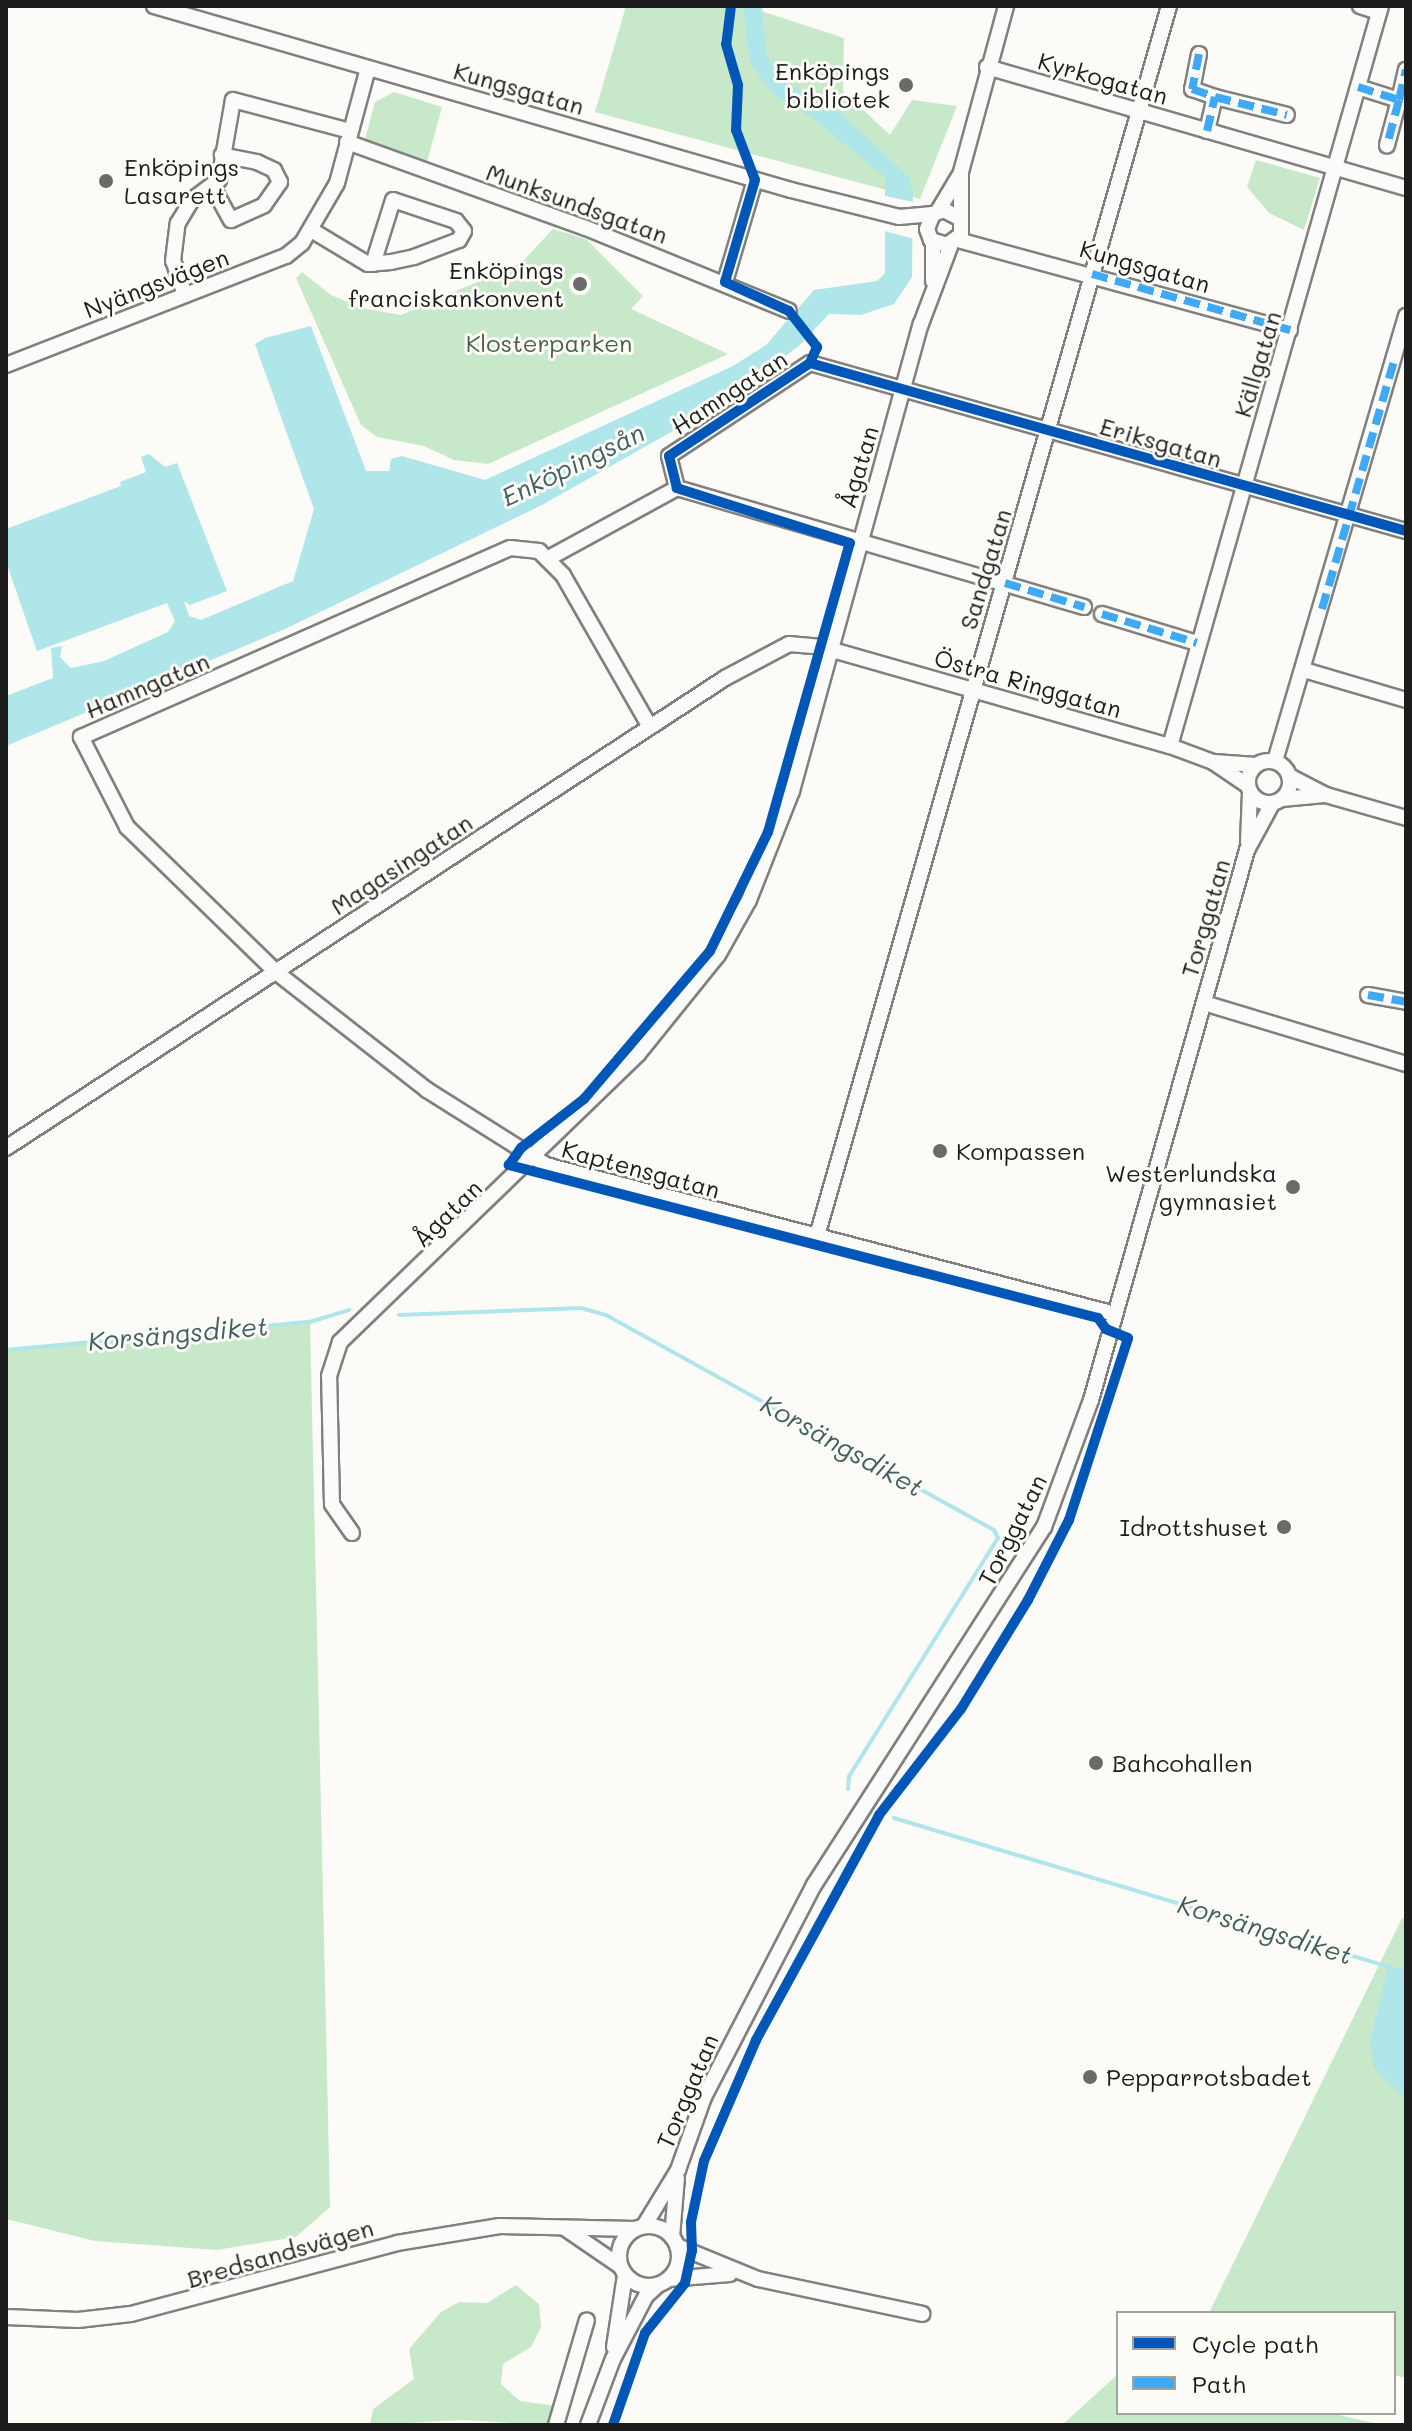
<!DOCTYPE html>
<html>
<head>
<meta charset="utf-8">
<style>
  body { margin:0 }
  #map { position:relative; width:1412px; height:2431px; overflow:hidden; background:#fcfbf8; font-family:Mali,sans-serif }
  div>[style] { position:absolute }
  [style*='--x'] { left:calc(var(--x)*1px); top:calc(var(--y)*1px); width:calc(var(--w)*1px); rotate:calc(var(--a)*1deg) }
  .green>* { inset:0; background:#c7e9ca }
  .water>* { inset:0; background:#aee6e9 }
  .pier>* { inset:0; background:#fcfbf8 }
  .stream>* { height:4px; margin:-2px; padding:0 2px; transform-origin:2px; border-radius:2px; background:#aee6e9 }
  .roads { filter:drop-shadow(2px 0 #81807f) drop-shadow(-2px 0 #81807f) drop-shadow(0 2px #81807f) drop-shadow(0 -2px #81807f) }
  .minor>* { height:14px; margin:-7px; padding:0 7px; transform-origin:7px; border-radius:7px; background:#fbfbf9 }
  .minor>.ring { margin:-7px; padding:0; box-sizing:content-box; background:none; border:14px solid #fbfbf9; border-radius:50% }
  .quiet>* { height:8px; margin-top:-4px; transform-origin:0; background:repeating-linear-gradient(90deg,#3fa9f5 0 16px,transparent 0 24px) }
  .cycleway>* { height:10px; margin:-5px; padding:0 5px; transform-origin:5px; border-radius:5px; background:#0057b8 }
  .dots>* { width:22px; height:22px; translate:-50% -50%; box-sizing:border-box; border:4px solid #fdfcf7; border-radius:50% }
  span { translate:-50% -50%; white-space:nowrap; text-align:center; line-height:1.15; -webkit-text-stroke:6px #fdfcf7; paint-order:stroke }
  .poi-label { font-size:24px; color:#1c1c1c }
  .right { translate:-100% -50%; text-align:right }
  .left { translate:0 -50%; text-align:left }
  .street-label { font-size:24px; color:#1c1c1c }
  .park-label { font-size:24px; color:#485f4c }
  .water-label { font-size:26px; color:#436061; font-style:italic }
  .frame { position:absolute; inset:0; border:8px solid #1c1c1c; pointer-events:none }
  .legend { position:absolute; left:1116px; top:2311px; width:280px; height:104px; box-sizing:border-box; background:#fdfcf7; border:2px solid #a3a29f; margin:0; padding:10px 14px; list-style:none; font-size:24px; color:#1c1c1c }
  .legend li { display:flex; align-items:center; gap:16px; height:40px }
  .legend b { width:40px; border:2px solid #a3a29f }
</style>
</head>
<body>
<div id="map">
  <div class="green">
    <div style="clip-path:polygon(626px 6px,746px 6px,844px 38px,843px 91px,890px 135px,912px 100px,957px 106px,920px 199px,595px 112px)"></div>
    <div style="clip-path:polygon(394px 92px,442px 107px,427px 162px,364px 143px,375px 102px)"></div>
    <div style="clip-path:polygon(1256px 160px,1320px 178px,1304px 230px,1269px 213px,1247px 187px)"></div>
    <div style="clip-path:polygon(553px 229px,586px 239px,643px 296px,631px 309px,728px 354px,488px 464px,454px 460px,424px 446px,377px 437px,361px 425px,296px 278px,302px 272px,331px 295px,362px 308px,401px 315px,521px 263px)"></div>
    <div style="clip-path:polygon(310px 1322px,330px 2207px,296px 2237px,217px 2250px,95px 2241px,6px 2219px,6px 1349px)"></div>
    <div style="clip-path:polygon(1402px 1918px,1406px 1920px,1406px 2378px,1394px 2375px,1394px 2313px,1209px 2313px)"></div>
    <div style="clip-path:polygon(516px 2285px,539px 2304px,541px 2327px,531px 2347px,503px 2364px,501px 2384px,520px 2401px,557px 2406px,549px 2425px,461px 2420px,370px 2425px,373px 2409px,414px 2379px,409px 2349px,441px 2312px,459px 2302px,487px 2303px)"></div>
    <div style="clip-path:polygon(1118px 2374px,1118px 2413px,1330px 2413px,1383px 2425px,1062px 2425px)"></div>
  </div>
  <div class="water">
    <div style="clip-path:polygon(743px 6px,762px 6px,766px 54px,781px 81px,835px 108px,908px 176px,913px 191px,912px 277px,894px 304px,861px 315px,829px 314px,800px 345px,733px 397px,542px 505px,285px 629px,6px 746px,6px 696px,53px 678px,51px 648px,62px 646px,60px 657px,71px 668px,104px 661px,168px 632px,175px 621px,167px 603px,37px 651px,6px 562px,6px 529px,121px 486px,120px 482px,146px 472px,141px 457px,149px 454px,165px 467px,177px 463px,227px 591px,190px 605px,184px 601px,189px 616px,201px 620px,293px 581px,314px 509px,255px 344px,265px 338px,311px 326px,366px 471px,389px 471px,391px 459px,402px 456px,485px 480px,733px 366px,766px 345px,814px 290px,877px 281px,885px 273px,885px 177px,810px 116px,774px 95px,750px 64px)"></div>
    <div style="clip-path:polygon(1388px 1967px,1406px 1972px,1406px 2099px,1374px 2068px,1370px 2041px)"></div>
  </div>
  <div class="pier">
    <div style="clip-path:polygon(881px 195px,917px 203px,914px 239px,881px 230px)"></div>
  </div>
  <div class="stream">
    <div style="--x:399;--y:1315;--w:182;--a:-2.2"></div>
    <div style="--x:581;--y:1308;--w:26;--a:16"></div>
    <div style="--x:606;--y:1315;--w:444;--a:29"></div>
    <div style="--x:994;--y:1530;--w:9;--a:63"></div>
    <div style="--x:998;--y:1538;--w:281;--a:122"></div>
    <div style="--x:849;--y:1776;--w:13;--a:94"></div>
    <div style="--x:6;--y:1350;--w:305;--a:-5.3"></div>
    <div style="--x:310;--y:1322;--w:41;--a:-17.1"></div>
    <div style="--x:894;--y:1818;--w:535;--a:16.74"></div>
  </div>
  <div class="roads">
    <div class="minor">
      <div style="--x:154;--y:6;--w:663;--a:16.11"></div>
      <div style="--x:791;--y:190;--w:111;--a:14"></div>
      <div style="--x:899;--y:217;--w:34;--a:-5"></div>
      <div style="--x:1360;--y:6;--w:20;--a:18"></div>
      <div style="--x:1199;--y:54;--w:36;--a:101"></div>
      <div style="--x:1192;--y:89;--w:24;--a:19"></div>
      <div style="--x:987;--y:67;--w:436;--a:16.1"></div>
      <div style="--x:1358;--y:87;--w:43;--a:17.6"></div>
      <div style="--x:1399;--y:100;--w:47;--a:104.9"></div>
      <div style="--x:1399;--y:100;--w:31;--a:-77"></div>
      <div style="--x:1207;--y:131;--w:35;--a:-77"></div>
      <div style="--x:1215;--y:97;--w:74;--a:14"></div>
      <div style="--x:347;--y:142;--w:254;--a:19.8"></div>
      <div style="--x:586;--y:228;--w:219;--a:22.2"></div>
      <div style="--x:212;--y:186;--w:39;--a:61"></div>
      <div style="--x:231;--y:220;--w:36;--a:-24"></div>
      <div style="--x:264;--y:205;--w:28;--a:-55"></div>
      <div style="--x:280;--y:182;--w:13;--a:-117"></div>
      <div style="--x:274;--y:170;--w:19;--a:-155"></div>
      <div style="--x:257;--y:162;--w:36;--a:-169"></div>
      <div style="--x:938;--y:211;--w:41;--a:-59"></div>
      <div style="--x:959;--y:218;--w:17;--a:-152"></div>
      <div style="--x:944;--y:210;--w:12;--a:160"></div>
      <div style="--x:933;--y:214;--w:16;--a:112"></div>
      <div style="--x:927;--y:229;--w:12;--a:70"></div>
      <div style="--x:931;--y:240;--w:17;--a:17"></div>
      <div style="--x:947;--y:245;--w:17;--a:-36"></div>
      <div style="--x:961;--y:235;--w:63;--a:-90"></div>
      <div style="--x:961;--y:172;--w:172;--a:-74.8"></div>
      <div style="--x:313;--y:231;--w:64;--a:31"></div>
      <div style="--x:368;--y:264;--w:23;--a:-5"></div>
      <div style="--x:391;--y:262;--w:24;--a:-12"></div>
      <div style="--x:414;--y:257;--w:48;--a:-20.7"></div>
      <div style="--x:459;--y:240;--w:10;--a:-61"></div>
      <div style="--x:464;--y:231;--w:13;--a:-129"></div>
      <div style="--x:456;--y:221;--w:66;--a:-161.6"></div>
      <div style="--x:393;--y:200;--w:67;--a:107.4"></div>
      <div style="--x:958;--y:240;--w:344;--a:15.2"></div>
      <div style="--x:933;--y:241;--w:40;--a:90"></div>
      <div style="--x:725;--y:282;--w:106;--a:-73.6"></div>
      <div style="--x:185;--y:295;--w:36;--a:-109"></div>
      <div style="--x:173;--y:261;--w:38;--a:-83"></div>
      <div style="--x:178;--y:223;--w:27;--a:-59"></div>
      <div style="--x:192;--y:200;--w:34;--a:-37"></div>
      <div style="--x:219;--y:180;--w:81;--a:-80.1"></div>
      <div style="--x:233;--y:100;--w:121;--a:14.8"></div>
      <div style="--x:6;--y:365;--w:300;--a:-21.3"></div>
      <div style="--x:286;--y:256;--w:21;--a:-39"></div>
      <div style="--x:302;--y:243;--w:69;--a:-59.7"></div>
      <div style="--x:337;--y:183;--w:119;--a:-74.9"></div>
      <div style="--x:547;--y:559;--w:148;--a:-28.6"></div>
      <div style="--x:1084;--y:607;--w:424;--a:-163.7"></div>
      <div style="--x:677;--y:488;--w:33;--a:-104"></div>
      <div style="--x:669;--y:456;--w:169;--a:-33.4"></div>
      <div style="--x:810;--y:363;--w:619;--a:15.74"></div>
      <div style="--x:1102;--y:614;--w:99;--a:17"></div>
      <div style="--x:1304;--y:670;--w:106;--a:16.4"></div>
      <div style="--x:650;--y:727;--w:175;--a:-119.8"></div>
      <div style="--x:563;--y:575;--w:34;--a:-135"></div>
      <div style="--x:539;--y:551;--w:29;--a:-174"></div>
      <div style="--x:510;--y:548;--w:469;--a:156.2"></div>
      <div style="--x:81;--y:737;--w:101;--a:62.9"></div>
      <div style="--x:127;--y:827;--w:208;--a:44.2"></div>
      <div style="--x:276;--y:972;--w:192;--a:38"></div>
      <div style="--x:427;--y:1090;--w:141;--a:32.2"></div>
      <div style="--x:546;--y:1165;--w:588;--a:14.67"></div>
      <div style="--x:1170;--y:746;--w:769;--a:-74.09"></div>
      <div class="ring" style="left:1248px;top:761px;width:28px;height:28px"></div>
      <div style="--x:1275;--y:761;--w:464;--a:-73.6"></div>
      <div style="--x:1214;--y:762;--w:42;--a:4.1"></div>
      <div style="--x:1289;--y:776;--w:42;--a:27.2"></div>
      <div style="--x:1326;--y:795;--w:83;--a:16"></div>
      <div style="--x:1282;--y:799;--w:43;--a:-5.3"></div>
      <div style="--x:1248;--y:842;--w:50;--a:-87.7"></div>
      <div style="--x:1368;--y:995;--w:39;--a:10"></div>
      <div style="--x:1204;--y:1003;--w:211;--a:16.8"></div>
      <div style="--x:6;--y:1148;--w:859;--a:-33.17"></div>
      <div style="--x:725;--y:678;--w:72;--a:-28"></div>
      <div style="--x:789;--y:644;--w:33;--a:5"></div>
      <div style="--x:822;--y:647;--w:362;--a:15.9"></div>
      <div style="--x:1170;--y:746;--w:46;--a:20.4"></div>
      <div style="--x:1213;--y:762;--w:41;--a:34.1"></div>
      <div style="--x:817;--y:1236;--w:1279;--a:-74.03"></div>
      <div style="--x:352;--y:1533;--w:35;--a:-125"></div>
      <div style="--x:332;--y:1504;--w:128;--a:-91.3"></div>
      <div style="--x:329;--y:1376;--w:36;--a:-72"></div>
      <div style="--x:340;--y:1342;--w:414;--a:-44"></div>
      <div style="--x:638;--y:1054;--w:127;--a:-51.1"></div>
      <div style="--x:718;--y:955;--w:63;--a:-60.6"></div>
      <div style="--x:749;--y:900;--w:117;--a:-68.5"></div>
      <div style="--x:792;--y:791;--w:484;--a:-74.6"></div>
      <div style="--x:921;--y:324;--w:85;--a:-69.4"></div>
      <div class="ring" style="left:619px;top:2226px;width:46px;height:46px"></div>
      <div style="--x:644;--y:2226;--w:66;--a:-58.7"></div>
      <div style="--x:678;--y:2170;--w:77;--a:-70.4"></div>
      <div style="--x:704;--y:2097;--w:239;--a:-62.6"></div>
      <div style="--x:814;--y:1885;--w:426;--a:-57.3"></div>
      <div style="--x:1044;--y:1527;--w:135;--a:-69.7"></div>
      <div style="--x:1091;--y:1400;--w:572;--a:-74.16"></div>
      <div style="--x:1247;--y:850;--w:52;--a:-61.5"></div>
      <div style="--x:566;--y:2229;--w:65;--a:34.4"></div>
      <div style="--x:672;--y:2237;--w:59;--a:-85.2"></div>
      <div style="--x:677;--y:2246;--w:87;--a:22.2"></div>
      <div style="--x:758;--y:2279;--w:168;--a:12"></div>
      <div style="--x:669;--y:2279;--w:61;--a:-4.7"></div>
      <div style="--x:6;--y:2317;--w:72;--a:2.4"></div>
      <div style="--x:78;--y:2320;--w:53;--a:-6.5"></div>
      <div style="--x:131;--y:2314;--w:275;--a:-14.9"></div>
      <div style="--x:397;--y:2243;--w:104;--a:-9.4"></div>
      <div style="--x:500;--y:2226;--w:135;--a:1.3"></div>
      <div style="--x:614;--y:2347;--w:73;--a:-81.3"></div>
      <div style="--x:556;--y:2425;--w:109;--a:-73.6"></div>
      <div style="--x:588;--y:2425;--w:71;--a:-69.3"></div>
      <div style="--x:613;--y:2359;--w:71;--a:-62.4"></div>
      <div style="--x:646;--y:2296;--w:16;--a:-43"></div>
    </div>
  </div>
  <div class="quiet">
    <div style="--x:1199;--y:54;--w:36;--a:101"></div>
    <div style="--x:1192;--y:89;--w:24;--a:19"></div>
    <div style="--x:1358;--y:87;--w:43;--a:17.6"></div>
    <div style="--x:1399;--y:100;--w:47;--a:104.9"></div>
    <div style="--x:1399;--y:100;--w:31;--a:-77"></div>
    <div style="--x:1207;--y:131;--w:35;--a:-77"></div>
    <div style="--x:1215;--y:97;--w:74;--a:14"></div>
    <div style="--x:1092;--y:274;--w:206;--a:15.8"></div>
    <div style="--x:1005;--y:583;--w:83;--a:16.9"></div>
    <div style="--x:1322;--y:609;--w:262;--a:-73.8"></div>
    <div style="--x:1102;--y:614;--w:99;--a:17"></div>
    <div style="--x:1368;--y:995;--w:39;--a:10"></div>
  </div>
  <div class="cycleway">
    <div style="--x:731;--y:6;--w:38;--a:97"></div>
    <div style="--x:726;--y:44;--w:43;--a:73.7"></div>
    <div style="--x:738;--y:85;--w:45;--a:92.5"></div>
    <div style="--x:736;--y:130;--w:53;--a:69.2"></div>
    <div style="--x:755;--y:180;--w:106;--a:106.4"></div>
    <div style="--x:725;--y:282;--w:70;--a:24.4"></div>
    <div style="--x:789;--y:311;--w:46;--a:52.1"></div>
    <div style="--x:817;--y:347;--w:17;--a:114"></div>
    <div style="--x:613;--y:2425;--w:97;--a:-70.8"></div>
    <div style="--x:645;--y:2333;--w:64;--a:-51.3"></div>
    <div style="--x:685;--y:2283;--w:33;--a:-78"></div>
    <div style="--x:692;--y:2251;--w:29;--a:-92"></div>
    <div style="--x:691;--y:2222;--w:62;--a:-78"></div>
    <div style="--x:704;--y:2161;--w:132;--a:-66.7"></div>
    <div style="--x:756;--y:2040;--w:256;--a:-61.3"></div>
    <div style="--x:879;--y:1815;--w:134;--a:-52.3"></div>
    <div style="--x:961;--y:1709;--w:128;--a:-58.4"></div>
    <div style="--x:1028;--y:1600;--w:90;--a:-62.9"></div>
    <div style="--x:1069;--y:1520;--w:191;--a:-72"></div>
    <div style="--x:1128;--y:1338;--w:24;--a:-158"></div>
    <div style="--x:1106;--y:1329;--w:14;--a:-126"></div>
    <div style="--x:1098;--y:1318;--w:609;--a:-165.44"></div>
    <div style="--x:509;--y:1165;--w:21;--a:-55"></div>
    <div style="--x:521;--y:1148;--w:80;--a:-37.9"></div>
    <div style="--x:584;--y:1099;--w:194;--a:-49.6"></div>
    <div style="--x:710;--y:951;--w:132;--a:-64"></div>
    <div style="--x:768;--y:832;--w:300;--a:-74.2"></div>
    <div style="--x:850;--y:543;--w:182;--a:-162.4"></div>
    <div style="--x:677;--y:488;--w:33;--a:-104"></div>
    <div style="--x:669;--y:456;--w:169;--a:-33.4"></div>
    <div style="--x:810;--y:363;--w:619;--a:15.74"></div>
  </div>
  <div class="dots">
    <div style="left:906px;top:85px;background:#6a6a69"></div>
    <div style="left:106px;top:181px;background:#6a6a69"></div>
    <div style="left:580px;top:284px;background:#6a6a69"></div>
    <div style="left:940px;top:1151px;background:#6a6a69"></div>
    <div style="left:1293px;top:1187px;background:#6a6a69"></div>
    <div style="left:1284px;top:1527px;background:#6a6a69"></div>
    <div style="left:1096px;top:1763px;background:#6a6a69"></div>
    <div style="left:1090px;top:2077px;background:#6a6a69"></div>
  </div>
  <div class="poi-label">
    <span class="right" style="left:890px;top:85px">Enköpings<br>bibliotek</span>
    <span class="left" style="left:124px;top:181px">Enköpings<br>Lasarett</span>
    <span class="right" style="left:564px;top:284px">Enköpings<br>franciskankonvent</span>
    <span class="left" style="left:956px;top:1151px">Kompassen</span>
    <span class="right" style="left:1277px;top:1187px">Westerlundska<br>gymnasiet</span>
    <span class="right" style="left:1268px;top:1527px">Idrottshuset</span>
    <span class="left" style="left:1112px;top:1763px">Bahcohallen</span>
    <span class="left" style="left:1106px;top:2077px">Pepparrotsbadet</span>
  </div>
  <div class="street-label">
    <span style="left:1103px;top:78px;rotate:16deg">Kyrkogatan</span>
    <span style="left:519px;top:88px;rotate:16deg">Kungsgatan</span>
    <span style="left:577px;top:203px;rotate:20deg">Munksundsgatan</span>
    <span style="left:1145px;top:266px;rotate:16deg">Kungsgatan</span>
    <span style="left:156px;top:283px;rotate:-21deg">Nyängsvägen</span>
    <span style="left:1257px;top:364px;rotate:-73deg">Källgatan</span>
    <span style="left:729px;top:392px;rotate:-33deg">Hamngatan</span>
    <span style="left:1161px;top:442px;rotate:16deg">Eriksgatan</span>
    <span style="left:858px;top:467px;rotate:-73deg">Ågatan</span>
    <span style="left:985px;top:569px;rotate:-73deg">Sandgatan</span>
    <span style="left:1028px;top:683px;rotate:16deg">Östra Ringgatan</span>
    <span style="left:147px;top:685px;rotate:-23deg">Hamngatan</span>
    <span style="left:401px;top:864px;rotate:-33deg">Magasingatan</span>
    <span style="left:1205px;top:918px;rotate:-74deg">Torggatan</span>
    <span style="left:641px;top:1169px;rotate:15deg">Kaptensgatan</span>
    <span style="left:447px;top:1213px;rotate:-44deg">Ågatan</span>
    <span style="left:1012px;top:1530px;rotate:-63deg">Torggatan</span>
    <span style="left:687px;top:2091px;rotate:-67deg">Torggatan</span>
    <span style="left:280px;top:2253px;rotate:-16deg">Bredsandsvägen</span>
  </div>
  <div class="park-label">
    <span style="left:549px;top:343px">Klosterparken</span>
  </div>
  <div class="water-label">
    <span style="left:573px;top:465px;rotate:-26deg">Enköpingsån</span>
    <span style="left:178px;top:1334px;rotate:-5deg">Korsängsdiket</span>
    <span style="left:842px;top:1446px;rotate:29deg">Korsängsdiket</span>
    <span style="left:1265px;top:1930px;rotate:17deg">Korsängsdiket</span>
  </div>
  <div class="frame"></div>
  <ul class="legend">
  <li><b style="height:10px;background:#0057b8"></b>Cycle path</li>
  <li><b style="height:10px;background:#3fa9f5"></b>Path</li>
  </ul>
</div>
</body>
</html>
